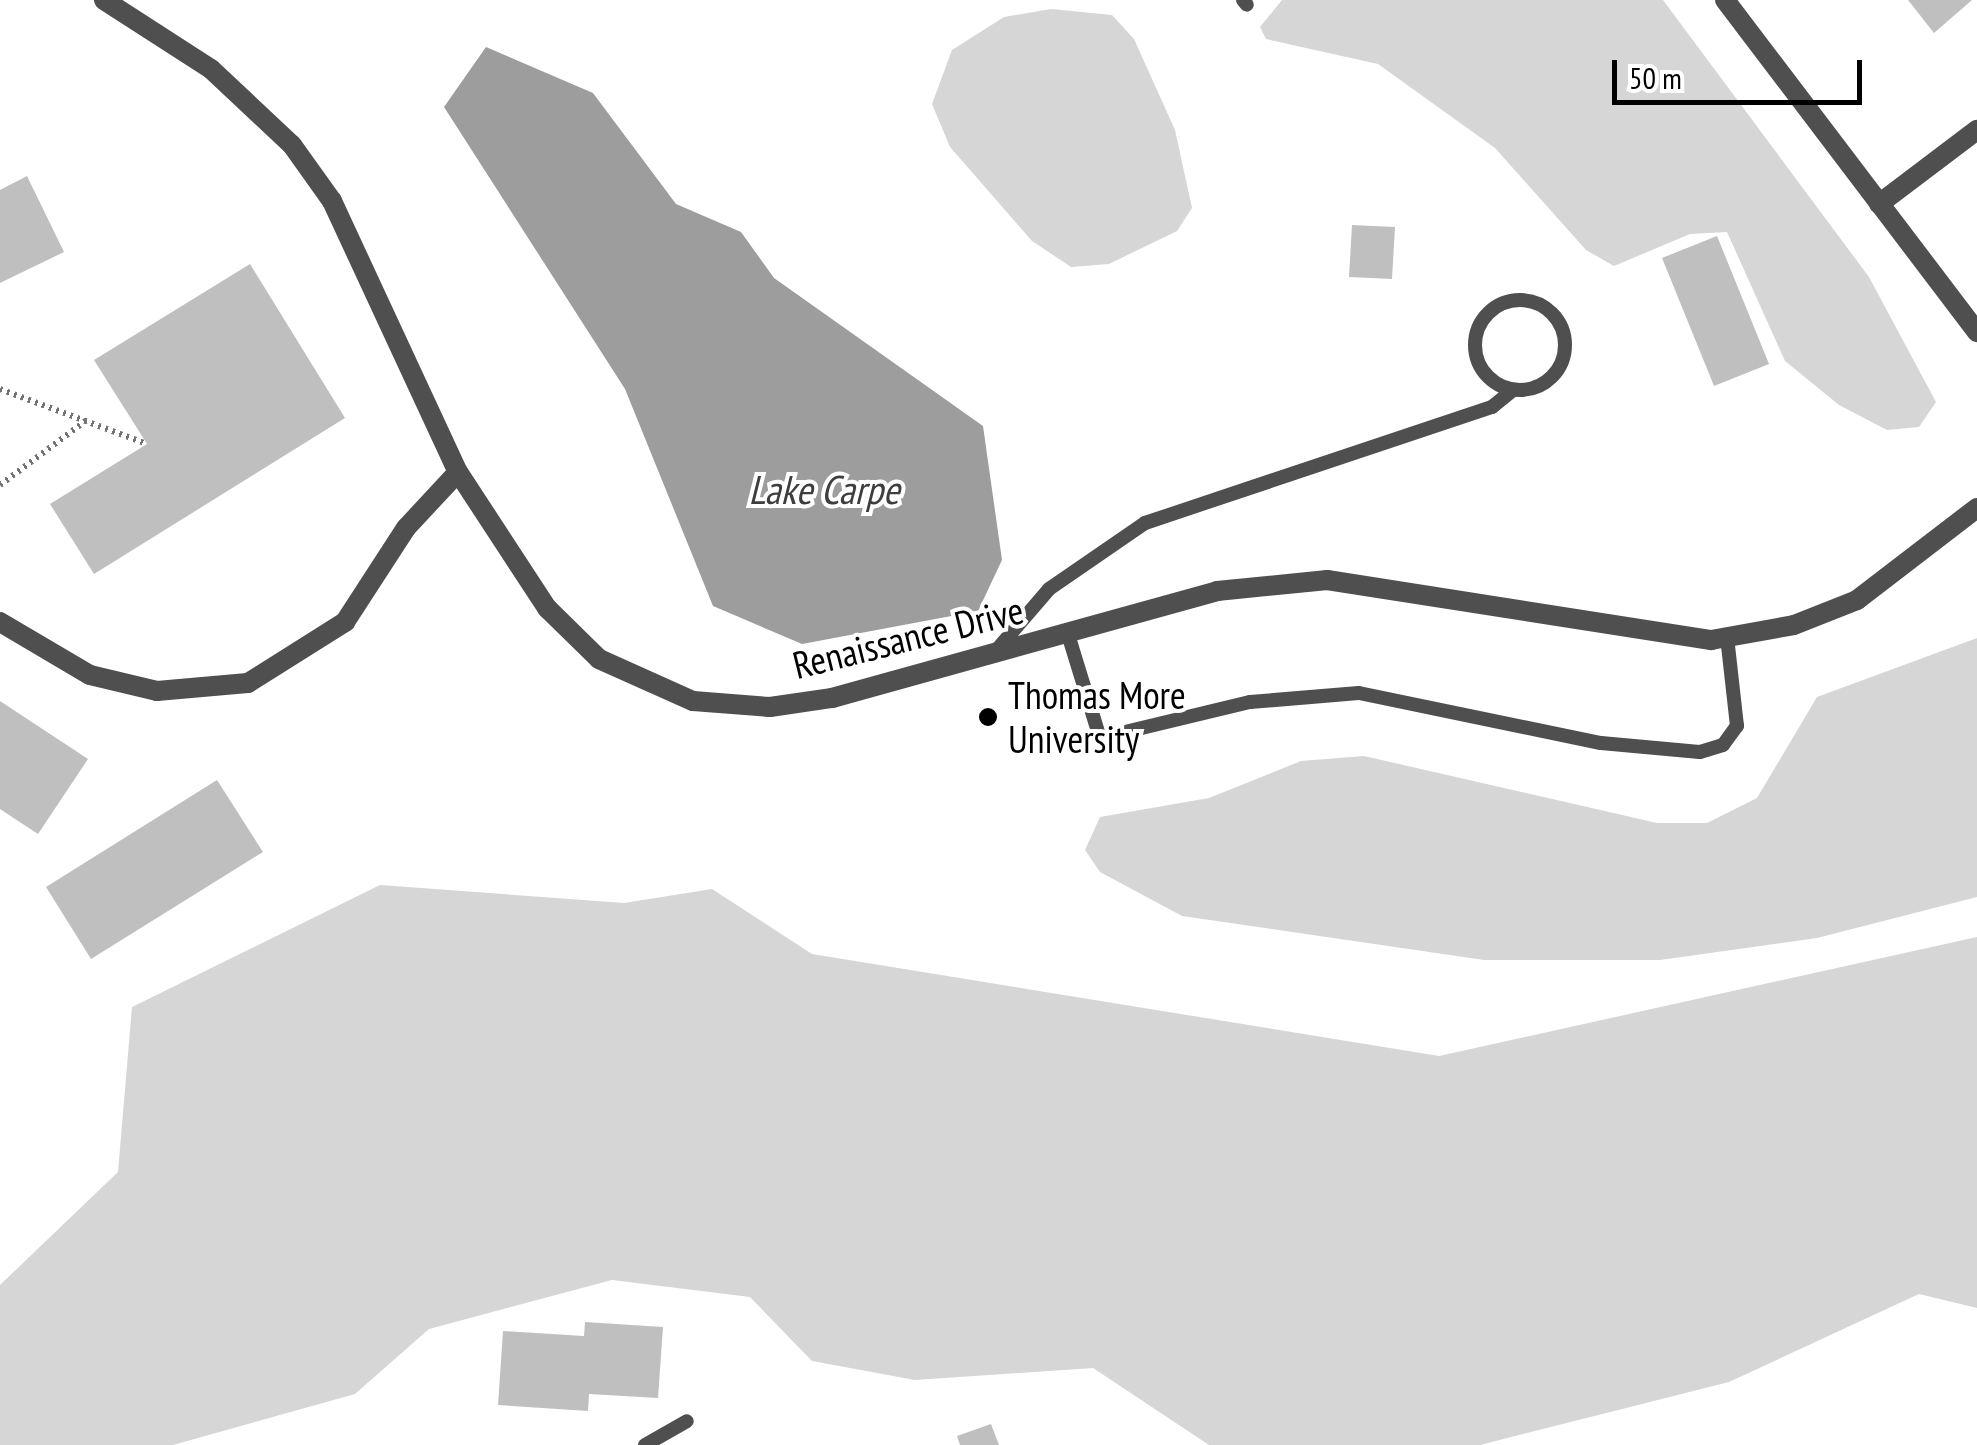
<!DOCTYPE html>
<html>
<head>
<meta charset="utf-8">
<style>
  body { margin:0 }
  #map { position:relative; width:1977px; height:1445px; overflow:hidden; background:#fff; font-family:"PT Sans Narrow",sans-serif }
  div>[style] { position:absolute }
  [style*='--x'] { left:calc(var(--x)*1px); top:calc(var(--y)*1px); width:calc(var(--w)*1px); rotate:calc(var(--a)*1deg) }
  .green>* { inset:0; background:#d6d6d6 }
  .water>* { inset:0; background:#9d9d9d }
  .building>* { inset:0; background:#bfbfbf }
  .path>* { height:6px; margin-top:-3px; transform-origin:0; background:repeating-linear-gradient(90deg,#717171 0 2.5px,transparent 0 7.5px) }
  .service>* { height:14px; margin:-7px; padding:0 7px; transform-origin:7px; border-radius:7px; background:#4f4f4f }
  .service>.ring { margin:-7px; padding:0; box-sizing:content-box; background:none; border:14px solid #4f4f4f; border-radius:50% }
  .minor>* { height:20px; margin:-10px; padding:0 10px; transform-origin:10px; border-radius:10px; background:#4f4f4f }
  .tertiary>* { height:20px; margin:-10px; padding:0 10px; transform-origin:10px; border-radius:10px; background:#4f4f4f }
  .dots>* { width:28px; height:28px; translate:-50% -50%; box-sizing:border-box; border:5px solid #fff; border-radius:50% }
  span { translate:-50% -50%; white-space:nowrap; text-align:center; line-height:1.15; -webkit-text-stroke:8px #fff; paint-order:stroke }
  .street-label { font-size:38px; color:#000 }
  .poi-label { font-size:38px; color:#000 }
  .left { translate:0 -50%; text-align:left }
  .water-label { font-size:40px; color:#3e3e3e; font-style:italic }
  .scale { position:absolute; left:1612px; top:60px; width:250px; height:45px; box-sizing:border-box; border:5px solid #000; border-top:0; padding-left:12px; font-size:30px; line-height:35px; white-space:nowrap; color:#000; -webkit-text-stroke:8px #fff; paint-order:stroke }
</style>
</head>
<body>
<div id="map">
  <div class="green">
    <div style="clip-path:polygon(1282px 0,1663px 0,1869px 277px,1936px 402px,1919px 427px,1887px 430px,1839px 405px,1785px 361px,1727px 232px,1690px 234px,1614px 266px,1586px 250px,1495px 148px,1378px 64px,1266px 39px,1260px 27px)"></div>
    <div style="clip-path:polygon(1051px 9px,1112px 15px,1134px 39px,1175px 130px,1192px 208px,1177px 231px,1109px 264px,1071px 267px,1032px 241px,950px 147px,932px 104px,952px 50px,1004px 17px)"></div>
    <div style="clip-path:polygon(1977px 638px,1977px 897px,1817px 938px,1660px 960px,1484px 960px,1182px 916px,1100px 872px,1085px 850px,1100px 817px,1209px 798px,1301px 761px,1364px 756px,1657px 823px,1707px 823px,1757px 798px,1817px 697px)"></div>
    <div style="clip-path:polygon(380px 885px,624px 903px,712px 889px,812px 954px,1439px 1056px,1977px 937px,1977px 1308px,1919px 1294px,1729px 1382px,1480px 1445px,1209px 1445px,1093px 1368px,915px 1380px,812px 1361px,750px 1297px,612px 1280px,429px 1329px,355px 1394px,173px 1445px,0 1445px,0 1285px,118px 1172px,132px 1007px)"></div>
  </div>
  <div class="water">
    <div style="clip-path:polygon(486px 47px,593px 93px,676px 204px,741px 232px,774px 278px,983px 426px,1002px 560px,978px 611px,802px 644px,713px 606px,625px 389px,444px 107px)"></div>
  </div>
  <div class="building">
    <div style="clip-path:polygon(1908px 0,1972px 0,1934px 33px)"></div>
    <div style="clip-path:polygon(27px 176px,64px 252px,0 283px,0 190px)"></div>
    <div style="clip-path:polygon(1352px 225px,1395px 227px,1392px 279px,1349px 277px)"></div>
    <div style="clip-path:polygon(1717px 236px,1769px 364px,1714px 386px,1662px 258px)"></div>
    <div style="clip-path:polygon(250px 264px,345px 418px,94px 574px,50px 504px,147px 444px,94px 360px)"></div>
    <div style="clip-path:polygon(0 701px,88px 759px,38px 834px,0 809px)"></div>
    <div style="clip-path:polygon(217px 780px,263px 852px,91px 959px,46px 887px)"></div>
    <div style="clip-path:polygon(585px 1322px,663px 1327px,658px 1398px,589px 1394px,588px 1411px,498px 1405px,503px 1331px,584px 1336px)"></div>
    <div style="clip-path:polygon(991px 1424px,999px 1445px,960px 1445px,957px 1436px)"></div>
  </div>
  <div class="path">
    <div style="--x:0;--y:389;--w:157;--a:20.5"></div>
    <div style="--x:0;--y:485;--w:109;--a:-36.8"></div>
  </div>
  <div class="service">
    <div style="--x:1243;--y:0;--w:6;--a:51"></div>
    <div class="ring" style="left:1475px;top:300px;width:76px;height:76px"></div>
    <div style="--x:1067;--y:631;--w:112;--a:72.9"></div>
    <div style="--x:1100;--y:738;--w:154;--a:-13.5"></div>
    <div style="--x:1250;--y:702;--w:109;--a:-4.7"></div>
    <div style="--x:1359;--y:693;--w:247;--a:11.7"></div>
    <div style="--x:1601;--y:743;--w:99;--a:5.2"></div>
    <div style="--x:1700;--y:752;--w:24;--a:-17"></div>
    <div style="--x:1723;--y:745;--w:24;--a:-54"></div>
    <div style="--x:1737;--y:726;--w:90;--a:-96.4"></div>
    <div style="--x:994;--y:653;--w:84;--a:-49.3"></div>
    <div style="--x:1049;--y:589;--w:116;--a:-34.5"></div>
    <div style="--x:1145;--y:523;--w:366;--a:-18.5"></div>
    <div style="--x:1492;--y:407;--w:27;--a:-39"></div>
    <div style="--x:645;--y:1445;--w:48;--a:-29.7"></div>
  </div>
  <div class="minor">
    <div style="--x:104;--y:0;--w:127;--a:32.8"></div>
    <div style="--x:211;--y:69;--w:111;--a:43.2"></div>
    <div style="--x:292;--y:145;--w:69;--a:54.5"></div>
    <div style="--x:332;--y:201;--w:299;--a:65.1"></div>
    <div style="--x:458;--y:472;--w:163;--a:56.8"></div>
    <div style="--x:547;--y:608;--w:73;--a:44.4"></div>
    <div style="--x:599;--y:659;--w:103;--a:24.1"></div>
    <div style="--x:693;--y:701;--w:77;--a:4.5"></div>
    <div style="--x:770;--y:707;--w:63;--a:-8.3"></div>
    <div style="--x:832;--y:698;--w:400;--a:-15.5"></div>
    <div style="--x:1217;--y:591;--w:111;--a:-5.7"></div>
    <div style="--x:1327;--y:580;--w:389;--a:8.9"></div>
    <div style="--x:1711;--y:640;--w:84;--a:-10.2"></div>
    <div style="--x:1794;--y:625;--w:68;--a:-21.6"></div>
    <div style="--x:1857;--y:600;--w:151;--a:-37.5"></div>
    <div style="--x:1879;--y:204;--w:123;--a:-37.1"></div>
    <div style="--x:0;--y:622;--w:104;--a:30.5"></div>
    <div style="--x:90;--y:675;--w:69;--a:13.4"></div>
    <div style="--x:157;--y:691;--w:91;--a:-5"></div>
    <div style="--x:248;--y:683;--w:115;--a:-32.2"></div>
    <div style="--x:345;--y:622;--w:112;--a:-57"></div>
    <div style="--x:406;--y:528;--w:76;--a:-47.1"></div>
  </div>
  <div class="tertiary">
    <div style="--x:1725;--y:0;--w:417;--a:52.8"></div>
  </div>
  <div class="dots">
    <div style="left:988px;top:717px;background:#000"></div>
  </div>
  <div class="street-label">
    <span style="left:908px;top:637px;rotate:-14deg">Renaissance Drive</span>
  </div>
  <div class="poi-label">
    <span class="left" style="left:1008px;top:717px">Thomas More<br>University</span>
  </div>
  <div class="water-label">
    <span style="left:824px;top:489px">Lake Carpe</span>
  </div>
  <div class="scale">50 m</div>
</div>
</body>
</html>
